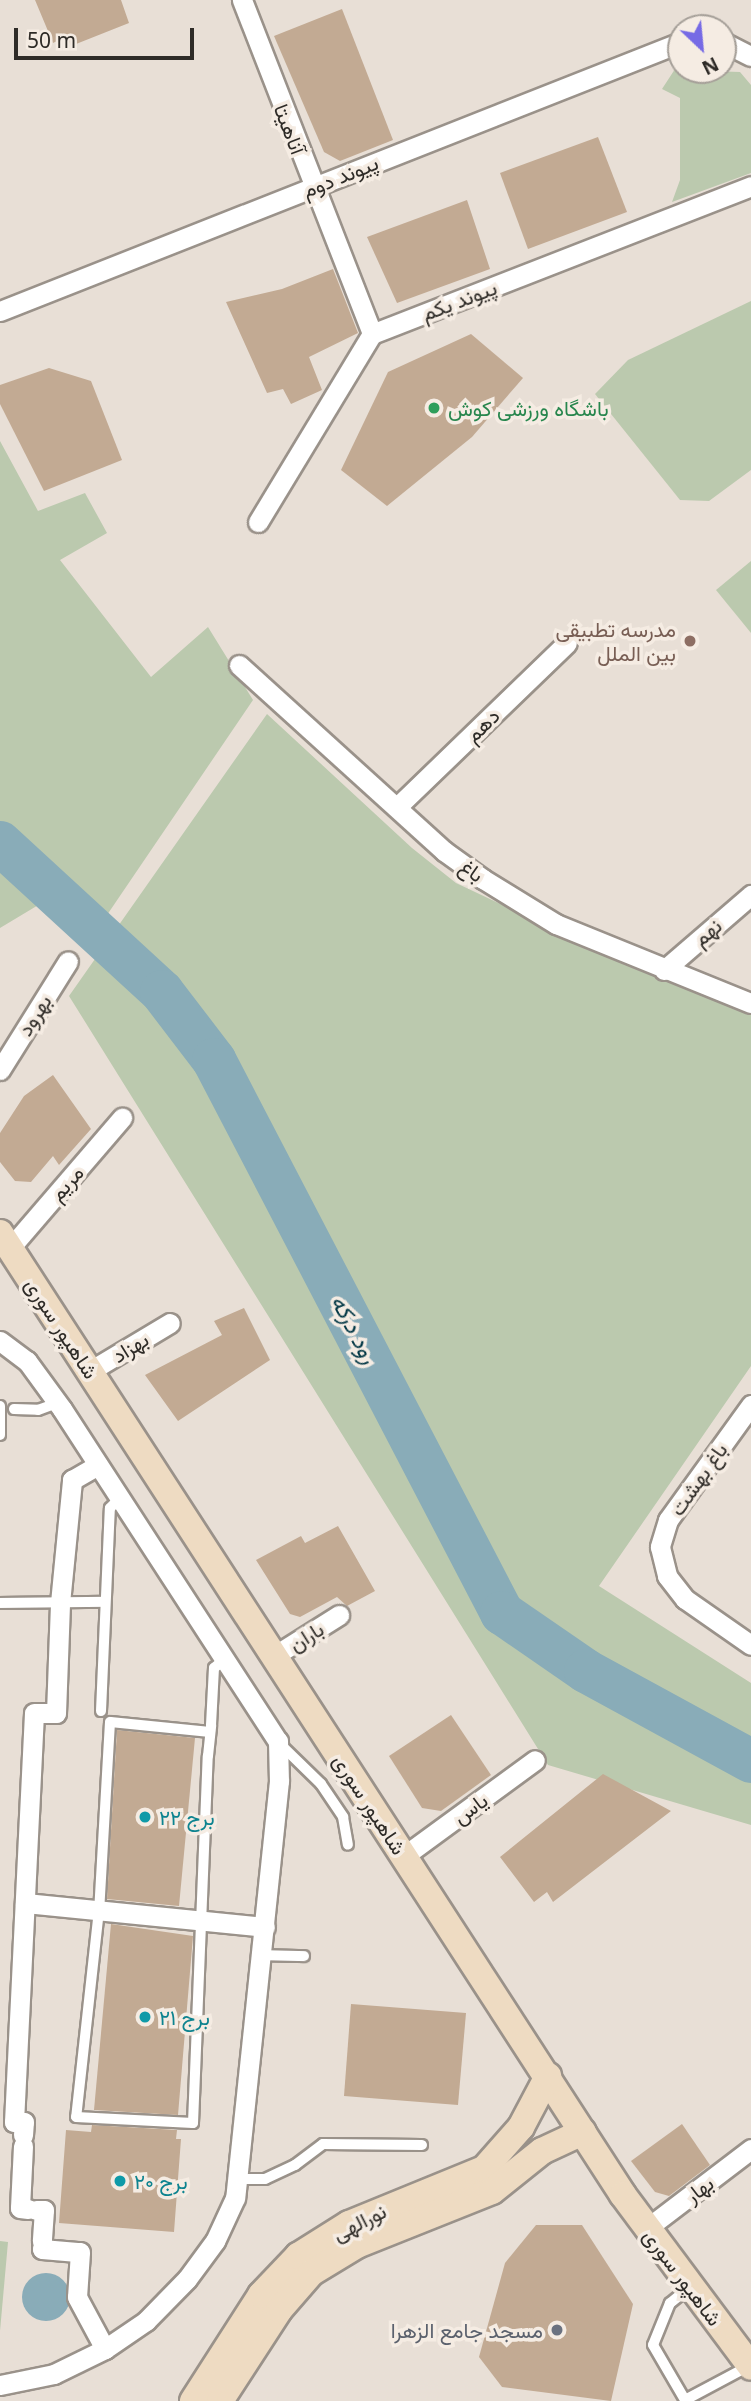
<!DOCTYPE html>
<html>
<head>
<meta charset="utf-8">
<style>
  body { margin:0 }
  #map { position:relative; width:751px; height:2401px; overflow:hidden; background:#e8dfd6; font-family:"Noto Sans",Vazirmatn,sans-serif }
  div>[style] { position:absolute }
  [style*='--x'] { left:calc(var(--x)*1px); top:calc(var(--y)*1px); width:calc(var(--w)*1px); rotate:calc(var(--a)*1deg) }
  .green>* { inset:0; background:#bbc9ae }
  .water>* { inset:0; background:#89acb8 }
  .round { border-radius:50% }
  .river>* { height:44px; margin:-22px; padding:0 22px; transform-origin:22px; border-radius:22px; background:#89acb8 }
  .building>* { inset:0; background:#c2aa93 }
  .roads { filter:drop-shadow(2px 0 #9a928a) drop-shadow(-2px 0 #9a928a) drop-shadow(0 2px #9a928a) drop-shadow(0 -2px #9a928a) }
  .lane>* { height:10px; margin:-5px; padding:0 5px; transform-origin:5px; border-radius:5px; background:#fff }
  .street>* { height:19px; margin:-9.5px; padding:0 9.5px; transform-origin:9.5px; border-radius:9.5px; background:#fff }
  .secondary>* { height:26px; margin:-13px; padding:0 13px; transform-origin:13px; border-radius:13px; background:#eedbc2 }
  .dots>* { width:19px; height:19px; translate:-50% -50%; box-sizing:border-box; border:4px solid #f5ece3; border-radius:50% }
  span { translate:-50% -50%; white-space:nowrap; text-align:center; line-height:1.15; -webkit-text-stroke:7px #f5ece3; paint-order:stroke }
  .street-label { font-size:21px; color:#2e2b27 }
  .leisure-label { font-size:21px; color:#27864d }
  .left { translate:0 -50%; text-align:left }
  .education-label { font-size:21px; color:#785e54 }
  .right { translate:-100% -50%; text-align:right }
  .culture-label { font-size:21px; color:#0d838f }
  .worship-label { font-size:21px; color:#5b616d }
  .water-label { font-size:23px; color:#003644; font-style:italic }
  .north { position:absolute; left:667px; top:14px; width:70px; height:70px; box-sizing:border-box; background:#f5ece3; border:2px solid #a59f98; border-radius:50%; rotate:154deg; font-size:19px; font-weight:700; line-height:28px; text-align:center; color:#2e2b27 }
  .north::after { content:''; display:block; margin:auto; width:24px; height:32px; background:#766ae5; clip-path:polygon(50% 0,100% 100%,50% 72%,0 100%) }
  .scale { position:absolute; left:14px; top:28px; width:180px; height:32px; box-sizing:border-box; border:4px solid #2e2b27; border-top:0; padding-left:9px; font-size:21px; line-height:24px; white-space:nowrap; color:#2e2b27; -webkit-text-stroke:5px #f5ece3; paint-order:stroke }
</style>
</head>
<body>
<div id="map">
  <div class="green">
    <div style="clip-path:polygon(677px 66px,681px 70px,740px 72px,751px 85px,751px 173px,672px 202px,680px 180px,680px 98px,662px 89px)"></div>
    <div style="clip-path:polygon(751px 301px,751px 470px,709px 501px,680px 500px,595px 394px,628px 360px)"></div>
    <div style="clip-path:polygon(0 441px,38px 511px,85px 493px,107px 533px,60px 560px,151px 677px,208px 627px,253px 700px,88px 943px,40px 904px,0 928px)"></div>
    <div style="clip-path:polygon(751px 561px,751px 633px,716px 590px)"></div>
    <div style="clip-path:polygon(267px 714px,412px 848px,456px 883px,556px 930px,751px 1011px,751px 1366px,599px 1586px,751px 1683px,751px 1825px,548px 1765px,69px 996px)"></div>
    <div style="clip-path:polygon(0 2241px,8px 2242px,0 2331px)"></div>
  </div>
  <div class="water">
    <div class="round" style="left:22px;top:2273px;width:48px;height:48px"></div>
  </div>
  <div class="river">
    <div style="--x:0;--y:843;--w:220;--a:42.6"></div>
    <div style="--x:162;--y:992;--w:86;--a:52.6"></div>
    <div style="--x:214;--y:1060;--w:624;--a:62.49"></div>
    <div style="--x:502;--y:1613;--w:102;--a:34.6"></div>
    <div style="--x:586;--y:1671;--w:188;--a:28.6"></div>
  </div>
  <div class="building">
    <div style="clip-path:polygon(35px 0,121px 0,129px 23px,71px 46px,67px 36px,53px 43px)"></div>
    <div style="clip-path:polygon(342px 9px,393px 140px,340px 161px,324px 152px,274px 36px)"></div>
    <div style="clip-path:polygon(598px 137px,627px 212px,528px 249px,500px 173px)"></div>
    <div style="clip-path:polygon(467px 200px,490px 269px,397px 303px,367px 237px)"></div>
    <div style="clip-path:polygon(333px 269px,358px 333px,309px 357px,322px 390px,291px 404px,283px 389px,267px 393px,226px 302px,282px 289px)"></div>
    <div style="clip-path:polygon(471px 334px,523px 378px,472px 437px,387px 506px,341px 470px,388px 372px)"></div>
    <div style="clip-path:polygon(49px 368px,91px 381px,122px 460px,44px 491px,0 404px,0 385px)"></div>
    <div style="clip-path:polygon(53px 1075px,91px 1129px,59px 1165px,53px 1156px,31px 1182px,15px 1181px,0 1162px,0 1133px,24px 1096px)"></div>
    <div style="clip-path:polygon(244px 1308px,270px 1360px,178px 1421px,145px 1375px,222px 1335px,214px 1321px)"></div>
    <div style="clip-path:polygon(338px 1526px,375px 1591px,347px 1606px,337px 1597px,300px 1617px,290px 1614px,256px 1560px,301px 1536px,305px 1543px)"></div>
    <div style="clip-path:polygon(451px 1715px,491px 1775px,441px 1811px,422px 1808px,389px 1756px)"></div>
    <div style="clip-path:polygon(117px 1730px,195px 1738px,179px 1906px,107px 1899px)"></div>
    <div style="clip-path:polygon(603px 1774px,671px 1811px,553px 1902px,547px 1892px,534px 1902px,500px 1857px)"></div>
    <div style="clip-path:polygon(111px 1924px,193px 1936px,178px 2115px,94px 2110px)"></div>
    <div style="clip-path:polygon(351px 2004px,466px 2013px,458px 2105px,344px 2096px)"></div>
    <div style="clip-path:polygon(682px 2124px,710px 2165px,669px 2196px,655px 2192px,631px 2161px)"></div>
    <div style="clip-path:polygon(92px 2125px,177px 2130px,176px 2139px,181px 2139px,174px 2232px,59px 2223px,66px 2130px,91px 2132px)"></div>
    <div style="clip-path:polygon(536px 2225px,582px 2225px,633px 2304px,611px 2401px,502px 2387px,479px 2357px,505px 2263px)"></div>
  </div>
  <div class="roads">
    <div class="lane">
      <div style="--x:0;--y:1406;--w:29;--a:90"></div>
      <div style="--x:14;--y:1409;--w:24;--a:2"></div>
      <div style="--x:38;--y:1410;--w:20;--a:-20"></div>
      <div style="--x:0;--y:1603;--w:104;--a:-0.6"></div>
      <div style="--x:101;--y:1711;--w:203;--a:-87.5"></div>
      <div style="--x:110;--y:1508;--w:14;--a:-45"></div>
      <div style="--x:210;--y:1732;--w:100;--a:-174.3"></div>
      <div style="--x:110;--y:1722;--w:188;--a:93.3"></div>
      <div style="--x:99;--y:1910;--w:208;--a:96.3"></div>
      <div style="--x:76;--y:2117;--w:117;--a:2.9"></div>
      <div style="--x:193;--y:2123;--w:367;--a:-87.7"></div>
      <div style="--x:208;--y:1756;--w:31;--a:-84"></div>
      <div style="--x:211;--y:1725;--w:57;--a:-87"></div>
      <div style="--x:214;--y:1668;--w:14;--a:-39"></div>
      <div style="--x:278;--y:1742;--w:60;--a:44.3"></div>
      <div style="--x:321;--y:1784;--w:40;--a:56"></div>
      <div style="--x:343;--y:1817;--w:28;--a:80"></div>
      <div style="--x:262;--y:1955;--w:42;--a:1.4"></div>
      <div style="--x:238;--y:2179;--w:27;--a:0"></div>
      <div style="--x:265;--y:2179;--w:33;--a:-25"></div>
      <div style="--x:295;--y:2165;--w:35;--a:-37"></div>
      <div style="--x:323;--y:2144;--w:99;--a:0.6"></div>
      <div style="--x:690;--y:2287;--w:26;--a:141"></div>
      <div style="--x:670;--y:2303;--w:45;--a:112"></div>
      <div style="--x:653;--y:2345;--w:64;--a:59.8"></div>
      <div style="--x:685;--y:2400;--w:72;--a:-28"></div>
    </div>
    <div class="street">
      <div style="--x:242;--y:0;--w:358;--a:68.7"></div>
      <div style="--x:723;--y:42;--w:31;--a:27"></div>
      <div style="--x:0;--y:311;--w:732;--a:-21.55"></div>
      <div style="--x:258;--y:522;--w:220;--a:-58.8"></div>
      <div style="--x:372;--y:334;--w:407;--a:-21.3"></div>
      <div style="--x:239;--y:665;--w:277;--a:42.2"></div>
      <div style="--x:444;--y:851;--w:48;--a:35.7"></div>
      <div style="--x:483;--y:879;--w:86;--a:31.7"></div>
      <div style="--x:556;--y:924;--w:210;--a:22.1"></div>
      <div style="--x:397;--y:807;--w:236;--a:-44"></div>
      <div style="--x:664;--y:970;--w:115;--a:-40.8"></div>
      <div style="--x:0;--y:1070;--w:128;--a:-58"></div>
      <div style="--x:10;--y:1248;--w:172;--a:-49.3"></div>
      <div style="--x:0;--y:1341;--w:34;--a:37"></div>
      <div style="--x:27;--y:1361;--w:59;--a:53.9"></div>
      <div style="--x:62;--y:1409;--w:396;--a:57"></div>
      <div style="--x:278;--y:1741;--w:40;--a:88.6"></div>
      <div style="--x:279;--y:1781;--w:419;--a:96"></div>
      <div style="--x:235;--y:2198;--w:47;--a:114.9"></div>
      <div style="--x:215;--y:2241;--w:47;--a:126.4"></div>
      <div style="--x:187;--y:2279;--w:59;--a:134.3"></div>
      <div style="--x:146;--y:2321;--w:50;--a:145.7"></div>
      <div style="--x:105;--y:2349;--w:57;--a:153.9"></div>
      <div style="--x:54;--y:2374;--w:55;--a:168.5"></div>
      <div style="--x:90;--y:1371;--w:93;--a:-31"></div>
      <div style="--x:751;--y:1405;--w:142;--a:125.8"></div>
      <div style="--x:668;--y:1520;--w:28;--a:107"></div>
      <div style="--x:660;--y:1547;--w:30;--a:76"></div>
      <div style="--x:667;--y:1576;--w:29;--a:52"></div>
      <div style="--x:685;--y:1599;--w:80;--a:34.9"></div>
      <div style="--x:274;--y:1656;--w:77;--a:-32.2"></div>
      <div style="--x:404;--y:1856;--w:162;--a:-36.2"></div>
      <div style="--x:25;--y:1903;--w:241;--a:5.7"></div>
      <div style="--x:23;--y:2135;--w:13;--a:-86"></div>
      <div style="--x:24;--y:2122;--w:10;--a:180"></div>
      <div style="--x:14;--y:2122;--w:409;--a:-87.2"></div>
      <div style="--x:34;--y:1713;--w:22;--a:0"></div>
      <div style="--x:56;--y:1713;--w:110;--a:-87.9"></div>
      <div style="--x:60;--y:1603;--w:124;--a:-84.4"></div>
      <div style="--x:72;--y:1480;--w:30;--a:-30"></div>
      <div style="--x:23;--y:2146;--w:62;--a:92.8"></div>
      <div style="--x:20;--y:2208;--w:8;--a:7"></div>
      <div style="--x:36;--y:2210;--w:8;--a:0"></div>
      <div style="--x:44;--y:2210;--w:31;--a:94"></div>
      <div style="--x:646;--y:2229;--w:132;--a:-37.3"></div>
      <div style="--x:43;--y:2244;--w:5;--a:101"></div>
      <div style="--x:42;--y:2249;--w:38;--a:5"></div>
      <div style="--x:80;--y:2252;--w:45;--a:93.8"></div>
      <div style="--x:77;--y:2297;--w:59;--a:61.7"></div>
    </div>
    <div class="secondary">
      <div style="--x:0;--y:1233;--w:1146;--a:57.07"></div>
      <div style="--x:623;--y:2195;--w:214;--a:53.3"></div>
      <div style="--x:193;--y:2401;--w:126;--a:-57.3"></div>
      <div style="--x:261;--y:2295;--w:54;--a:-46.5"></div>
      <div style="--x:298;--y:2256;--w:60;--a:-32.1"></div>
      <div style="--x:349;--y:2224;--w:146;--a:-22.2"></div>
      <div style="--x:484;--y:2169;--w:56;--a:-48.6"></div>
      <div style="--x:521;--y:2127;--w:58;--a:-62.1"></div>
      <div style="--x:220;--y:2401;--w:108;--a:-57"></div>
      <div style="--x:279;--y:2310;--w:49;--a:-49.1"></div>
      <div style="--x:311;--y:2273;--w:54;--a:-31.3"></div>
      <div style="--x:357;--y:2245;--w:145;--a:-21.8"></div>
      <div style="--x:492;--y:2191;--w:64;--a:-38.7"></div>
      <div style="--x:542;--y:2151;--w:45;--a:-24.9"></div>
    </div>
  </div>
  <div class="dots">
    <div style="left:434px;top:408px;background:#2e9e5b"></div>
    <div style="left:690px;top:641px;background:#8d6e63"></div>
    <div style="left:145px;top:1817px;background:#0f9aa8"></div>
    <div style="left:145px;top:2017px;background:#0f9aa8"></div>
    <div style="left:120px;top:2181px;background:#0f9aa8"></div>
    <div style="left:557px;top:2330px;background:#6b7280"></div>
  </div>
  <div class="street-label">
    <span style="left:290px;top:129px;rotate:69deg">آناهیتا</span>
    <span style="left:340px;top:176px;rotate:-22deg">پیوند دوم</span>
    <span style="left:459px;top:300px;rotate:-21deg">پیوند یکم</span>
    <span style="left:482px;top:725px;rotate:-44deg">دهم</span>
    <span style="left:472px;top:870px;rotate:35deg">باغ</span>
    <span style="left:707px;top:932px;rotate:-41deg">نهم</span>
    <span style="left:34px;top:1015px;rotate:-58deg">بهرود</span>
    <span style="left:66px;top:1183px;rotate:-49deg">مریم</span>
    <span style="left:62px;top:1328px;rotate:57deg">شاهپور سوری</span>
    <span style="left:130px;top:1347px;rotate:-32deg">بهزاد</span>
    <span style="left:698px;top:1479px;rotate:-55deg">باغ بهشت</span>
    <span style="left:306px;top:1636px;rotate:-32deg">باران</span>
    <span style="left:370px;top:1804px;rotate:57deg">شاهپور سوری</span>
    <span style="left:470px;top:1808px;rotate:-36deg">یاس</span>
    <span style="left:699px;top:2189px;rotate:-37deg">بهار</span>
    <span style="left:359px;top:2222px;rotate:-27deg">نورالهی</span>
    <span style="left:683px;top:2277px;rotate:53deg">شاهپور سوری</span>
  </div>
  <div class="leisure-label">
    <span class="left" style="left:448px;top:408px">باشگاه ورزشی کوش</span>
  </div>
  <div class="education-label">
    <span class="right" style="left:676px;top:641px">مدرسه تطبیقی<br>بین الملل</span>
  </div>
  <div class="culture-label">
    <span class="left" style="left:159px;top:1817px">برج ۲۲</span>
    <span class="left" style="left:159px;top:2017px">برج ۲۱</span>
    <span class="left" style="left:134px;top:2181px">برج ۲۰</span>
  </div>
  <div class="worship-label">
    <span class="right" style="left:543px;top:2330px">مسجد جامع الزهرا</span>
  </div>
  <div class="water-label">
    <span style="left:355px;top:1329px;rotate:63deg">رود درکه</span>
  </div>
  <div class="north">N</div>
  <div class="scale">50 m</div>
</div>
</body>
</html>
